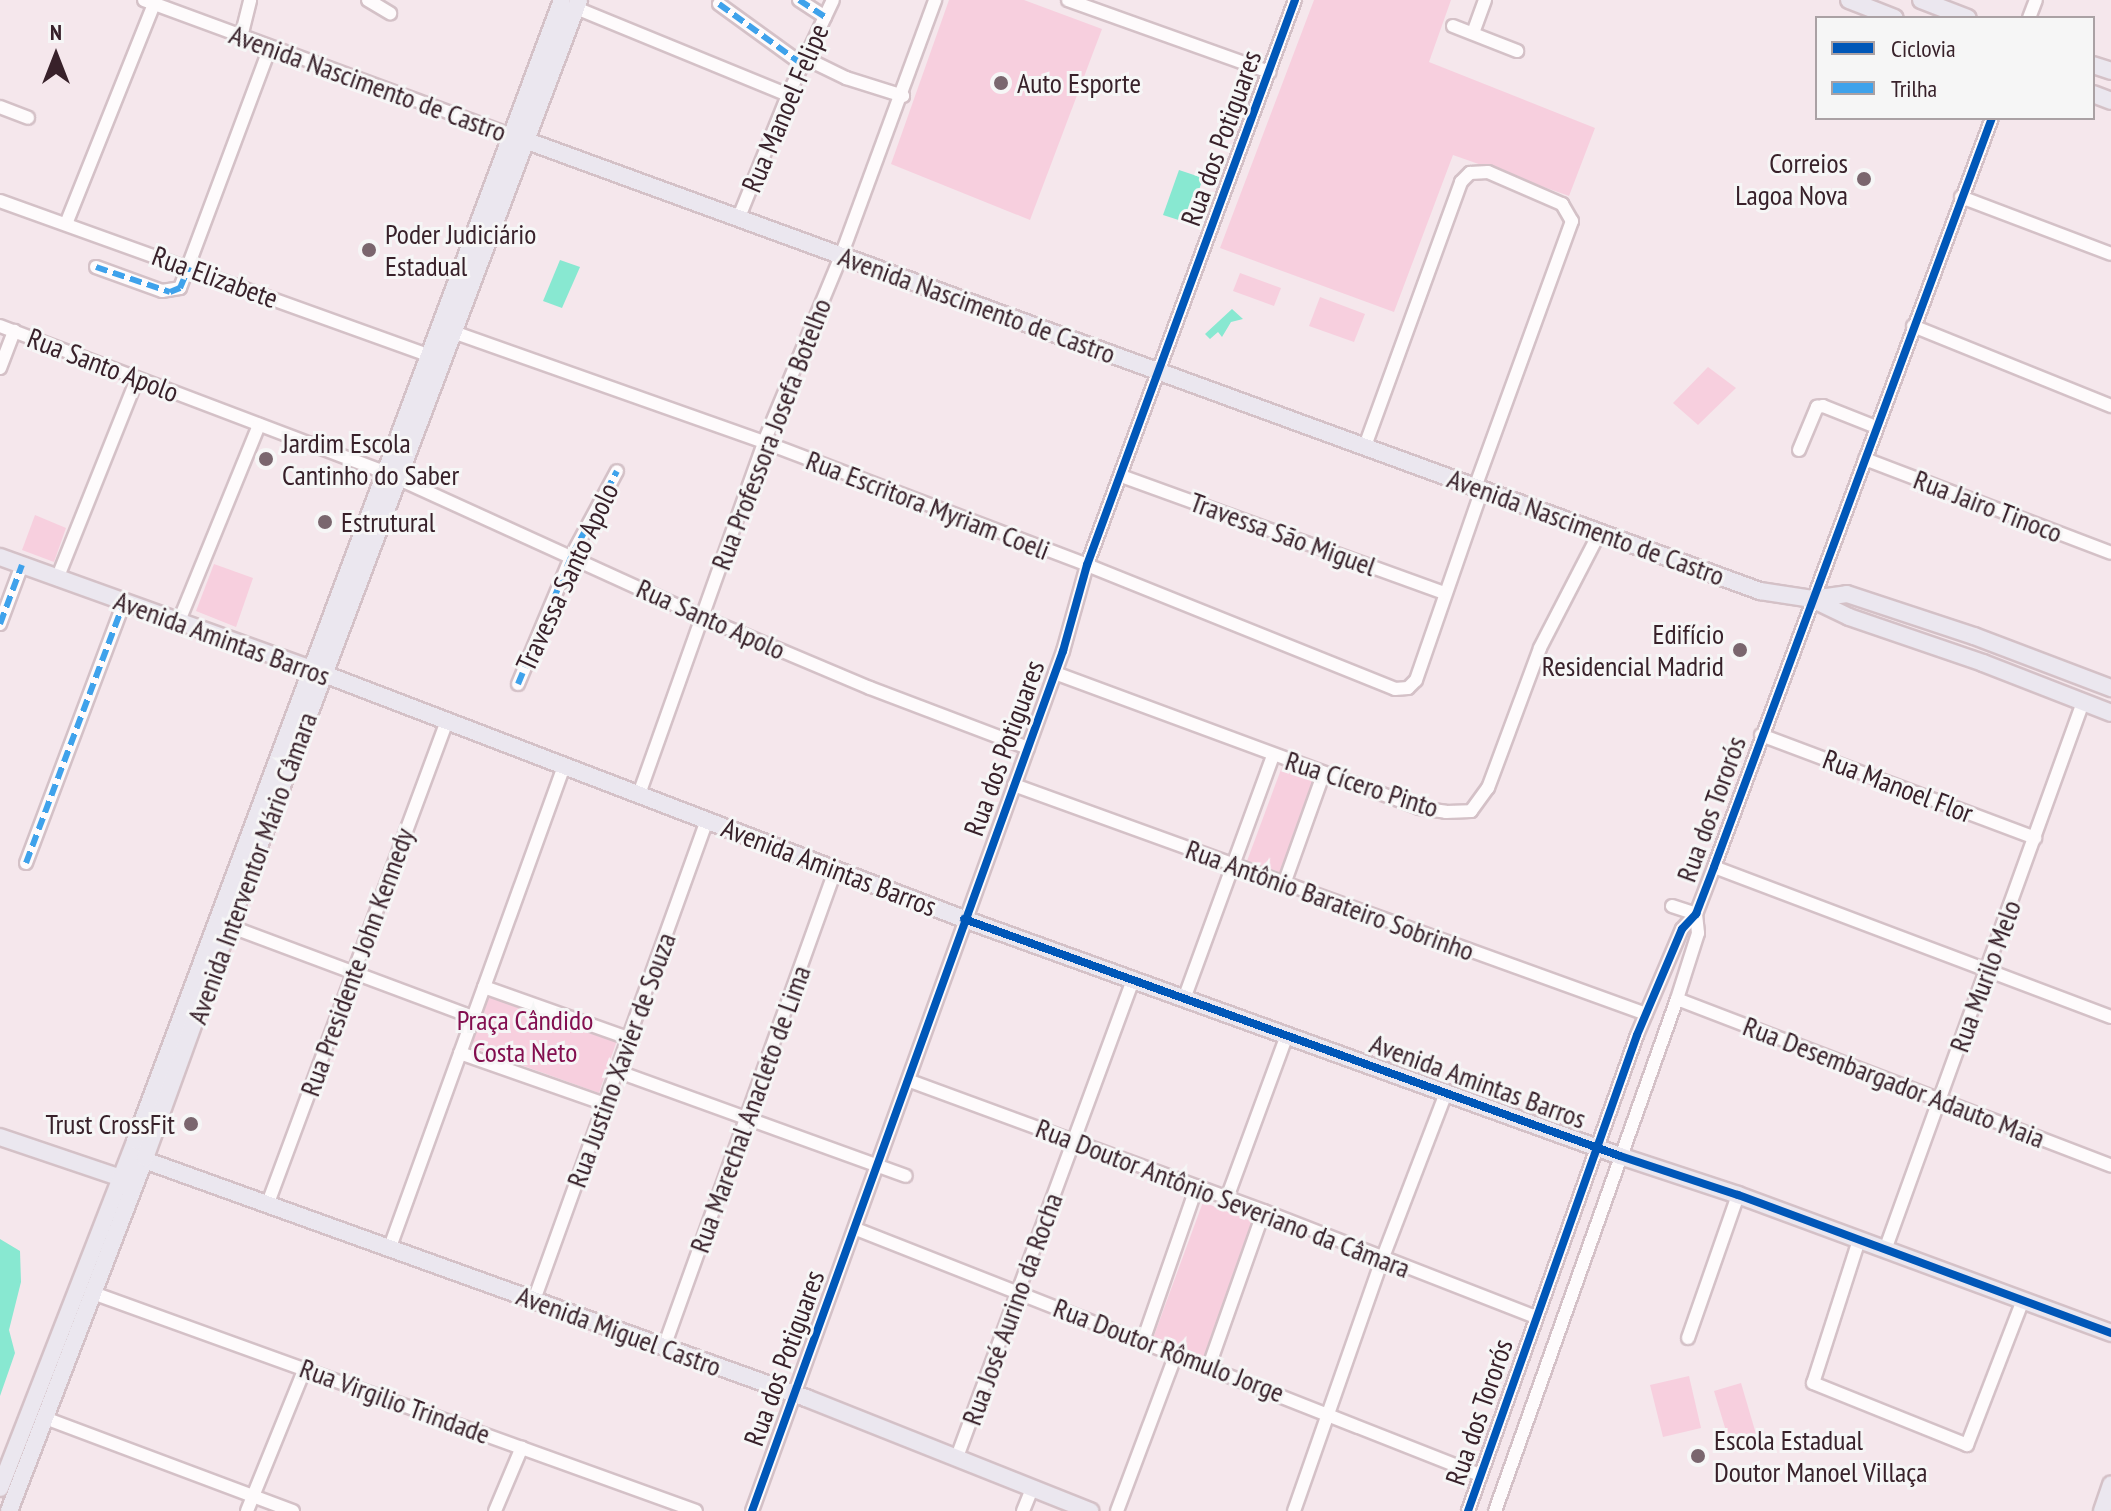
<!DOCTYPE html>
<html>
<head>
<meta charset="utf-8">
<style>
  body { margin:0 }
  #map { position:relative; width:2111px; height:1511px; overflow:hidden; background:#f5e7ec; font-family:"PT Sans Narrow",sans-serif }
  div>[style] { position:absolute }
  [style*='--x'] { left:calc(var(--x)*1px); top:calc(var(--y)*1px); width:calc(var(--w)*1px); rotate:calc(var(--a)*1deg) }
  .green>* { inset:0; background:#f7cfde }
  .water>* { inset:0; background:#88e8d1 }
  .roads { filter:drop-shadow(2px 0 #d4c1c7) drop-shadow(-2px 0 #d4c1c7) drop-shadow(0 2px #d4c1c7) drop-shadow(0 -2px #d4c1c7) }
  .minor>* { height:12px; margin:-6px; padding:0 6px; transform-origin:6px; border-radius:6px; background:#fefbfc }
  .major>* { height:16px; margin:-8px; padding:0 8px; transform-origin:8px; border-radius:8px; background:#ebe7ef }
  .quiet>* { height:6px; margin-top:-3px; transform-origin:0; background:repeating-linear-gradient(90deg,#3fa2eb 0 12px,transparent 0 18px) }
  .cycleway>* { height:8px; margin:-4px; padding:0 4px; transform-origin:4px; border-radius:4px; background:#0057b8 }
  .dots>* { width:22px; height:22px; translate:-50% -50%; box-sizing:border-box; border:4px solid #f6f6f6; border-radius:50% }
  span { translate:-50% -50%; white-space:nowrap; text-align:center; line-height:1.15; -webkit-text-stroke:6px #f6f6f6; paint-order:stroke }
  .street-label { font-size:28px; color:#38212a }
  .poi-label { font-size:28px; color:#38212a }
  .left { translate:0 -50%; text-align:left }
  .right { translate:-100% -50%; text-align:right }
  .park-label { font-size:28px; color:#830e4f }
  .legend { position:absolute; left:1815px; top:16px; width:280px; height:104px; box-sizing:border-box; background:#f6f6f6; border:2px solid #aaa1a4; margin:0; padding:10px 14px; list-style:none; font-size:24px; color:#38212a }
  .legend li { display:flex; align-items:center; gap:16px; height:40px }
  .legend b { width:40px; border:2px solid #aaa1a4 }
  .north { position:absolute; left:16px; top:16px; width:80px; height:80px; -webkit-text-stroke:6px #f6f6f6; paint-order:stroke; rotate:0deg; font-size:22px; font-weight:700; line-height:32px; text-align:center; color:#38212a }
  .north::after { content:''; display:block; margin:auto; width:28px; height:36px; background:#38212a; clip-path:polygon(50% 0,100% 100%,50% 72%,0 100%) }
</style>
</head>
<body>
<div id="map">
  <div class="green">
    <div style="clip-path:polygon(949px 0,1024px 0,1102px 29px,1030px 220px,891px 164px)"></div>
    <div style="clip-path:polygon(1314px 0,1451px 0,1429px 62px,1595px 128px,1569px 196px,1453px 155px,1394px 312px,1220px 248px)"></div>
    <div style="clip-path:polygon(1240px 273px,1281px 288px,1274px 306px,1233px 291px)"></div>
    <div style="clip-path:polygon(1320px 297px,1365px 314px,1354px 342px,1309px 326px)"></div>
    <div style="clip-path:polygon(1708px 367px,1736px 388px,1698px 425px,1673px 403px)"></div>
    <div style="clip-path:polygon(35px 515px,66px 528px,54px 562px,22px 550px)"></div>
    <div style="clip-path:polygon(214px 564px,253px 578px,236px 627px,196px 611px)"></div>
    <div style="clip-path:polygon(1283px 764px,1321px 778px,1283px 875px,1247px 861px)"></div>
    <div style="clip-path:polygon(486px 992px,617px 1040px,599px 1093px,466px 1045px)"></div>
    <div style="clip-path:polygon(1203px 1202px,1256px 1223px,1206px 1363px,1152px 1341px)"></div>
    <div style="clip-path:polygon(1689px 1376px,1701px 1428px,1663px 1437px,1650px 1385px)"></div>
    <div style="clip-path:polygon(1741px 1383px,1756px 1434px,1729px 1441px,1714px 1391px)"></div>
  </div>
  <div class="water">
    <div style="clip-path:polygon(1179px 170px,1203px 178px,1188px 223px,1163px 215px)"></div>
    <div style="clip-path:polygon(560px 260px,580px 267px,562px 308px,543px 301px)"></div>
    <div style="clip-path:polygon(1232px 309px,1243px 319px,1231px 322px,1222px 337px,1218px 332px,1210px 339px,1205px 334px)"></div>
    <div style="clip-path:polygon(0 1239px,20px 1251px,21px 1282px,9px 1330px,15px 1353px,0 1396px)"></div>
  </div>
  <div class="roads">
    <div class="minor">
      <div style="--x:144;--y:0;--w:391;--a:20.2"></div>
      <div style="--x:368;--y:0;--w:26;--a:31"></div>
      <div style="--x:799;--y:0;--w:31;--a:33"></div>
      <div style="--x:1068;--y:0;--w:214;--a:19.7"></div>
      <div style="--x:719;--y:4;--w:102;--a:35.9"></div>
      <div style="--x:576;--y:8;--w:229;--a:22.3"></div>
      <div style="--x:2029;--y:18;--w:19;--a:-69"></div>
      <div style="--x:1453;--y:26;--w:69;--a:21.3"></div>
      <div style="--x:1473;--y:33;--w:35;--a:-70"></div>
      <div style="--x:241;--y:37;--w:38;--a:-76"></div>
      <div style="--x:805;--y:58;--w:46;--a:26"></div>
      <div style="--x:846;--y:78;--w:60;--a:17.5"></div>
      <div style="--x:0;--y:107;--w:30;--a:21"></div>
      <div style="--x:1961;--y:197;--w:160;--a:20.8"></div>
      <div style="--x:0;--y:201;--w:455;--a:19.8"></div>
      <div style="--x:739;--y:217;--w:131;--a:-68.1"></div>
      <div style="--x:788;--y:95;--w:105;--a:-64.7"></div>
      <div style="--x:66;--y:224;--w:237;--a:-68.2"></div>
      <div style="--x:96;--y:267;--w:70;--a:20"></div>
      <div style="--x:162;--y:291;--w:18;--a:-9"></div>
      <div style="--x:180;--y:288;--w:257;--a:-69.5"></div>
      <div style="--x:0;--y:326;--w:412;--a:20.8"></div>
      <div style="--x:1913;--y:326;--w:214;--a:22"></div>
      <div style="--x:456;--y:333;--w:327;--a:19.5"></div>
      <div style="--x:764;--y:442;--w:346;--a:20.8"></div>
      <div style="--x:1087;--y:565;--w:332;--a:21.9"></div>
      <div style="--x:1395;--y:689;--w:13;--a:-4"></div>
      <div style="--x:1408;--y:688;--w:11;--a:-45"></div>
      <div style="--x:1416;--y:680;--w:202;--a:-70.9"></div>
      <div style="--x:0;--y:368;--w:40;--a:-69"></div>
      <div style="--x:1365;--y:446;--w:281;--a:-70"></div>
      <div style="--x:1461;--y:182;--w:13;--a:-45"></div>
      <div style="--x:1470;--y:173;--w:18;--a:-3"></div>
      <div style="--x:1488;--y:172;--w:81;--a:23.4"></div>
      <div style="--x:1562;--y:204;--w:20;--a:60"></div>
      <div style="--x:1572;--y:221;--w:283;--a:110"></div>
      <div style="--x:1799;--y:450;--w:47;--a:-67.3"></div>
      <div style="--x:1817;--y:407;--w:6;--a:-9"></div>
      <div style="--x:1823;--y:406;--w:57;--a:21.6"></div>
      <div style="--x:1865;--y:459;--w:263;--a:20.9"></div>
      <div style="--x:1121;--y:476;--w:344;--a:19.9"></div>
      <div style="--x:399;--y:479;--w:333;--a:24.5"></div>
      <div style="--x:702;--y:617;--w:182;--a:22.9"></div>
      <div style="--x:870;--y:688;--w:169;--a:20.8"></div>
      <div style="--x:57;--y:579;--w:215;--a:-68.2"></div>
      <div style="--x:179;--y:621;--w:212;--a:-67.8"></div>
      <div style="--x:0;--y:624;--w:63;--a:-69.6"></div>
      <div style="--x:1055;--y:673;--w:388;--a:20.3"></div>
      <div style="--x:1419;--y:808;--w:27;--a:8"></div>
      <div style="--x:1446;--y:812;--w:25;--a:-2"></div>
      <div style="--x:1471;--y:811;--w:29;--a:-54"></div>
      <div style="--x:1488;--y:788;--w:149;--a:-69.6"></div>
      <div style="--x:1540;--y:648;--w:131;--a:-62.7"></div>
      <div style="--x:518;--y:684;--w:140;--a:-67.3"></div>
      <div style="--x:572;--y:555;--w:95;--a:-61.8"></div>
      <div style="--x:1761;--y:735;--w:293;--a:20.6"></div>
      <div style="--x:1014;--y:785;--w:672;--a:19.92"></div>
      <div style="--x:639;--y:794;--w:374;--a:-70.4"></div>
      <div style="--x:764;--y:442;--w:201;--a:-67.5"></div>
      <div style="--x:841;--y:256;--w:273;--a:-69.8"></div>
      <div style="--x:26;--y:863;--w:279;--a:-69.4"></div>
      <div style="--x:1714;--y:867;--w:424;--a:20.7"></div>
      <div style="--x:1284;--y:884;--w:116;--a:-70.3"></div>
      <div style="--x:1672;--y:906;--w:25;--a:18"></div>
      <div style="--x:229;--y:926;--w:260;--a:20.5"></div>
      <div style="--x:484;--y:987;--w:153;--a:19.5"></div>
      <div style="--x:1184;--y:999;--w:259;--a:-69.9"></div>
      <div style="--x:1677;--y:999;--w:465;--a:21"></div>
      <div style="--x:460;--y:1053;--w:154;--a:19.4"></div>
      <div style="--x:616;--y:1071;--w:308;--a:19.9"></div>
      <div style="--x:910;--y:1081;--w:377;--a:20.2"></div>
      <div style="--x:1264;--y:1211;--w:292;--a:21.3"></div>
      <div style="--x:1227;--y:1198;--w:174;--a:-69.8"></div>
      <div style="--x:268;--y:1203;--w:514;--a:-69.63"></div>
      <div style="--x:856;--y:1229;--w:671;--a:21.52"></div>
      <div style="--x:1859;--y:1240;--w:150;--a:107.8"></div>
      <div style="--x:1813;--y:1383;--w:166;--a:21.9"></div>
      <div style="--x:1967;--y:1445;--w:155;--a:-68.9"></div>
      <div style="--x:390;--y:1247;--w:512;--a:-70.11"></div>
      <div style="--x:1885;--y:1250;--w:583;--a:-70.13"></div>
      <div style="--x:93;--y:1293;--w:641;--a:19.88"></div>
      <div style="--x:534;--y:1300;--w:510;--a:-70.18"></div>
      <div style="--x:1688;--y:1338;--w:151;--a:-70.7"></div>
      <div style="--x:1143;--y:1341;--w:164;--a:-70.8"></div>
      <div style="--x:664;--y:1347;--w:506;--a:-70.24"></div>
      <div style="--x:1209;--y:1366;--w:164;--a:-70.5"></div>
      <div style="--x:45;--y:1418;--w:265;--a:20.6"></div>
      <div style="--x:957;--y:1457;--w:508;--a:-69.75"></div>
      <div style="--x:247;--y:1511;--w:154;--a:-67.9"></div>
      <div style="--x:495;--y:1511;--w:69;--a:-67.1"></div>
      <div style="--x:752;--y:1511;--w:915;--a:-70.12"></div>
      <div style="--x:1063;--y:651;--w:89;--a:-74.4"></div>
      <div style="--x:1087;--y:565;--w:602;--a:-69.79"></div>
      <div style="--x:1023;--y:1511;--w:24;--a:-68"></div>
      <div style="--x:1117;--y:1511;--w:168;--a:-69.4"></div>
      <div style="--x:1294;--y:1511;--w:269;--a:-70.7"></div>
      <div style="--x:1383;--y:1257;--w:176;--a:-69"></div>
      <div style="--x:1468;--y:1511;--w:505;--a:-70.45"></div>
      <div style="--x:1637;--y:1035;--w:115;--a:-67"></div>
      <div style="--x:1682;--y:929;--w:21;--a:-47"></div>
      <div style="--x:1696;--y:914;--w:50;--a:-69"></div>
      <div style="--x:1714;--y:867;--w:799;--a:-69.64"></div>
      <div style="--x:1495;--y:1511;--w:543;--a:-70.43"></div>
      <div style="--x:1677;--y:999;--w:69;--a:-72.3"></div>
      <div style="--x:1698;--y:933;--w:19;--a:-96"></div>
    </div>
    <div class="major">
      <div style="--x:1849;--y:0;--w:49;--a:21.4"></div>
      <div style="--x:1921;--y:0;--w:50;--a:21"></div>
      <div style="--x:2093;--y:65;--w:19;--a:18"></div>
      <div style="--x:2093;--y:94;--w:19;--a:21"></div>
      <div style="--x:511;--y:135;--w:1330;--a:20.06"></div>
      <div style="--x:1760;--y:591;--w:53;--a:8.7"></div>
      <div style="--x:1812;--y:599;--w:35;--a:-8"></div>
      <div style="--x:1847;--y:594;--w:134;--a:18.3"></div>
      <div style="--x:1974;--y:636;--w:147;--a:20.8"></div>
      <div style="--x:0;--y:557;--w:331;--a:19.8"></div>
      <div style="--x:311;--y:669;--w:699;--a:20.95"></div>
      <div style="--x:964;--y:919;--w:697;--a:19.86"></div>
      <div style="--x:1620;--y:1156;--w:124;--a:18.3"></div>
      <div style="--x:1738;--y:1195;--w:398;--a:20.3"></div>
      <div style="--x:1812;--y:599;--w:41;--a:25.9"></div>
      <div style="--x:1849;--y:617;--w:142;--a:18.9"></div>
      <div style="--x:1983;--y:663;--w:137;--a:21.3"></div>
      <div style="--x:0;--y:1137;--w:137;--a:18.7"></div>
      <div style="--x:136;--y:1157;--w:712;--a:19.78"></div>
      <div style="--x:806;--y:1398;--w:306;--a:21.7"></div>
      <div style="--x:0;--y:1488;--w:372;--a:-68.7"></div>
      <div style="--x:135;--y:1141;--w:1218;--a:-69.48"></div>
      <div style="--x:9;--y:1511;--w:378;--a:-68.9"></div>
      <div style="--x:145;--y:1158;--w:247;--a:-70.1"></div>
      <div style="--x:229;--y:926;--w:990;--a:-69.29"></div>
      <div style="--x:2102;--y:1511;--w:28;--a:-71"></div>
    </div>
  </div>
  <div class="quiet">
    <div style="--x:799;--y:0;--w:31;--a:33"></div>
    <div style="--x:719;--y:4;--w:102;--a:35.9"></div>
    <div style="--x:96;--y:267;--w:78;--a:18.7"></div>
    <div style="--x:170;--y:292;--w:11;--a:-22"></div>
    <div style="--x:180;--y:288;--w:23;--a:-67"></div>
    <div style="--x:0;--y:624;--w:63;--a:-69.6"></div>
    <div style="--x:518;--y:684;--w:140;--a:-67.3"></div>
    <div style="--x:572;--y:555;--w:95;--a:-61.8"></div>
    <div style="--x:26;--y:863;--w:279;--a:-69.4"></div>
  </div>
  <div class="cycleway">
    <div style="--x:964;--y:919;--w:697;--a:19.86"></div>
    <div style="--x:1620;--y:1156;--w:124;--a:18.3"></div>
    <div style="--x:1738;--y:1195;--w:398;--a:20.3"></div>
    <div style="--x:752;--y:1511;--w:915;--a:-70.12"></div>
    <div style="--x:1063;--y:651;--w:89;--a:-74.4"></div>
    <div style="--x:1087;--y:565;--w:602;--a:-69.79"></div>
    <div style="--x:1468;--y:1511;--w:505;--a:-70.45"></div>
    <div style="--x:1637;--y:1035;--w:115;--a:-67"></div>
    <div style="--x:1682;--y:929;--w:21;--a:-47"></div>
    <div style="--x:1696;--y:914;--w:50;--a:-69"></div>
    <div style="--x:1714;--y:867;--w:799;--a:-69.64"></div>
  </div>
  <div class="dots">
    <div style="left:1001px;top:83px;background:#7a666e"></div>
    <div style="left:1864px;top:179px;background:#7a666e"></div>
    <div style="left:369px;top:250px;background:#7a666e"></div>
    <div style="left:266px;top:459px;background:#7a666e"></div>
    <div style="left:325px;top:522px;background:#7a666e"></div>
    <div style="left:1740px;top:650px;background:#7a666e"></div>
    <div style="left:191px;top:1124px;background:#7a666e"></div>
    <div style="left:1698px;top:1456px;background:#7a666e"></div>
  </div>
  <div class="street-label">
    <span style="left:368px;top:83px;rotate:20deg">Avenida Nascimento de Castro</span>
    <span style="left:785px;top:108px;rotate:-67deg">Rua Manoel Felipe</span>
    <span style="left:1221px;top:138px;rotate:-70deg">Rua dos Potiguares</span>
    <span style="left:215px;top:277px;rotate:20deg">Rua Elizabete</span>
    <span style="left:977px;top:305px;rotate:20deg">Avenida Nascimento de Castro</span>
    <span style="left:103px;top:365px;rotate:21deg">Rua Santo Apolo</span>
    <span style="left:771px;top:434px;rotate:-69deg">Rua Professora Josefa Botelho</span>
    <span style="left:928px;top:505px;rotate:21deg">Rua Escritora Myriam Coeli</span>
    <span style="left:1988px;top:506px;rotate:21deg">Rua Jairo Tinoco</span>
    <span style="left:1586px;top:527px;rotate:20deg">Avenida Nascimento de Castro</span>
    <span style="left:1283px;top:534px;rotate:20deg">Travessa São Miguel</span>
    <span style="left:567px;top:577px;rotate:-65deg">Travessa Santo Apolo</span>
    <span style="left:711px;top:619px;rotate:24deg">Rua Santo Apolo</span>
    <span style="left:222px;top:638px;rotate:20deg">Avenida Amintas Barros</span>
    <span style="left:1004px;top:748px;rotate:-70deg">Rua dos Potiguares</span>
    <span style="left:1362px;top:784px;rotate:18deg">Rua Cícero Pinto</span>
    <span style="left:1898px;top:786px;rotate:21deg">Rua Manoel Flor</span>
    <span style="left:1711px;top:809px;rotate:-70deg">Rua dos Tororós</span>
    <span style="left:829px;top:867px;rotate:21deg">Avenida Amintas Barros</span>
    <span style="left:252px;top:868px;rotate:-70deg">Avenida Interventor Mário Câmara</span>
    <span style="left:1330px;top:900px;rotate:20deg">Rua Antônio Barateiro Sobrinho</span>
    <span style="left:357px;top:962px;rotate:-70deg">Rua Presidente John Kennedy</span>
    <span style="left:1985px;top:976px;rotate:-70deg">Rua Murilo Melo</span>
    <span style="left:621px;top:1060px;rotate:-70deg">Rua Justino Xavier de Souza</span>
    <span style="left:1478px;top:1081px;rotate:20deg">Avenida Amintas Barros</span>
    <span style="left:1894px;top:1082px;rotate:21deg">Rua Desembargador Adauto Maia</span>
    <span style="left:750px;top:1109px;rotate:-70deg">Rua Marechal Anacleto de Lima</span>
    <span style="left:1223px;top:1198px;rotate:21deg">Rua Doutor Antônio Severiano da Câmara</span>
    <span style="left:1012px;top:1309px;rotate:-70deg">Rua José Aurino da Rocha</span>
    <span style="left:619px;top:1331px;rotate:20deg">Avenida Miguel Castro</span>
    <span style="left:1169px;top:1350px;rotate:21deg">Rua Doutor Rômulo Jorge</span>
    <span style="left:784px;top:1358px;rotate:-70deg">Rua dos Potiguares</span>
    <span style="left:395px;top:1401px;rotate:20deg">Rua Virgilio Trindade</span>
    <span style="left:1479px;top:1412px;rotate:-71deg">Rua dos Tororós</span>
  </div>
  <div class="poi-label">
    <span class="left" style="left:1017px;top:83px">Auto Esporte</span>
    <span class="right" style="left:1848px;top:179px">Correios<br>Lagoa Nova</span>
    <span class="left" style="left:385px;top:250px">Poder Judiciário<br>Estadual</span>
    <span class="left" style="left:282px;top:459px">Jardim Escola<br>Cantinho do Saber</span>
    <span class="left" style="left:341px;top:522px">Estrutural</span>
    <span class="right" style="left:1724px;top:650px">Edifício<br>Residencial Madrid</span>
    <span class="right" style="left:175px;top:1124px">Trust CrossFit</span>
    <span class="left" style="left:1714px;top:1456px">Escola Estadual<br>Doutor Manoel Villaça</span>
  </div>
  <div class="park-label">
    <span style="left:525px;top:1036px">Praça Cândido<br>Costa Neto</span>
  </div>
  <ul class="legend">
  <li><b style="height:10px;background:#0057b8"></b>Ciclovia</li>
  <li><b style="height:10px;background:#3fa2eb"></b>Trilha</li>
  </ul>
  <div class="north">N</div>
</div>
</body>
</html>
